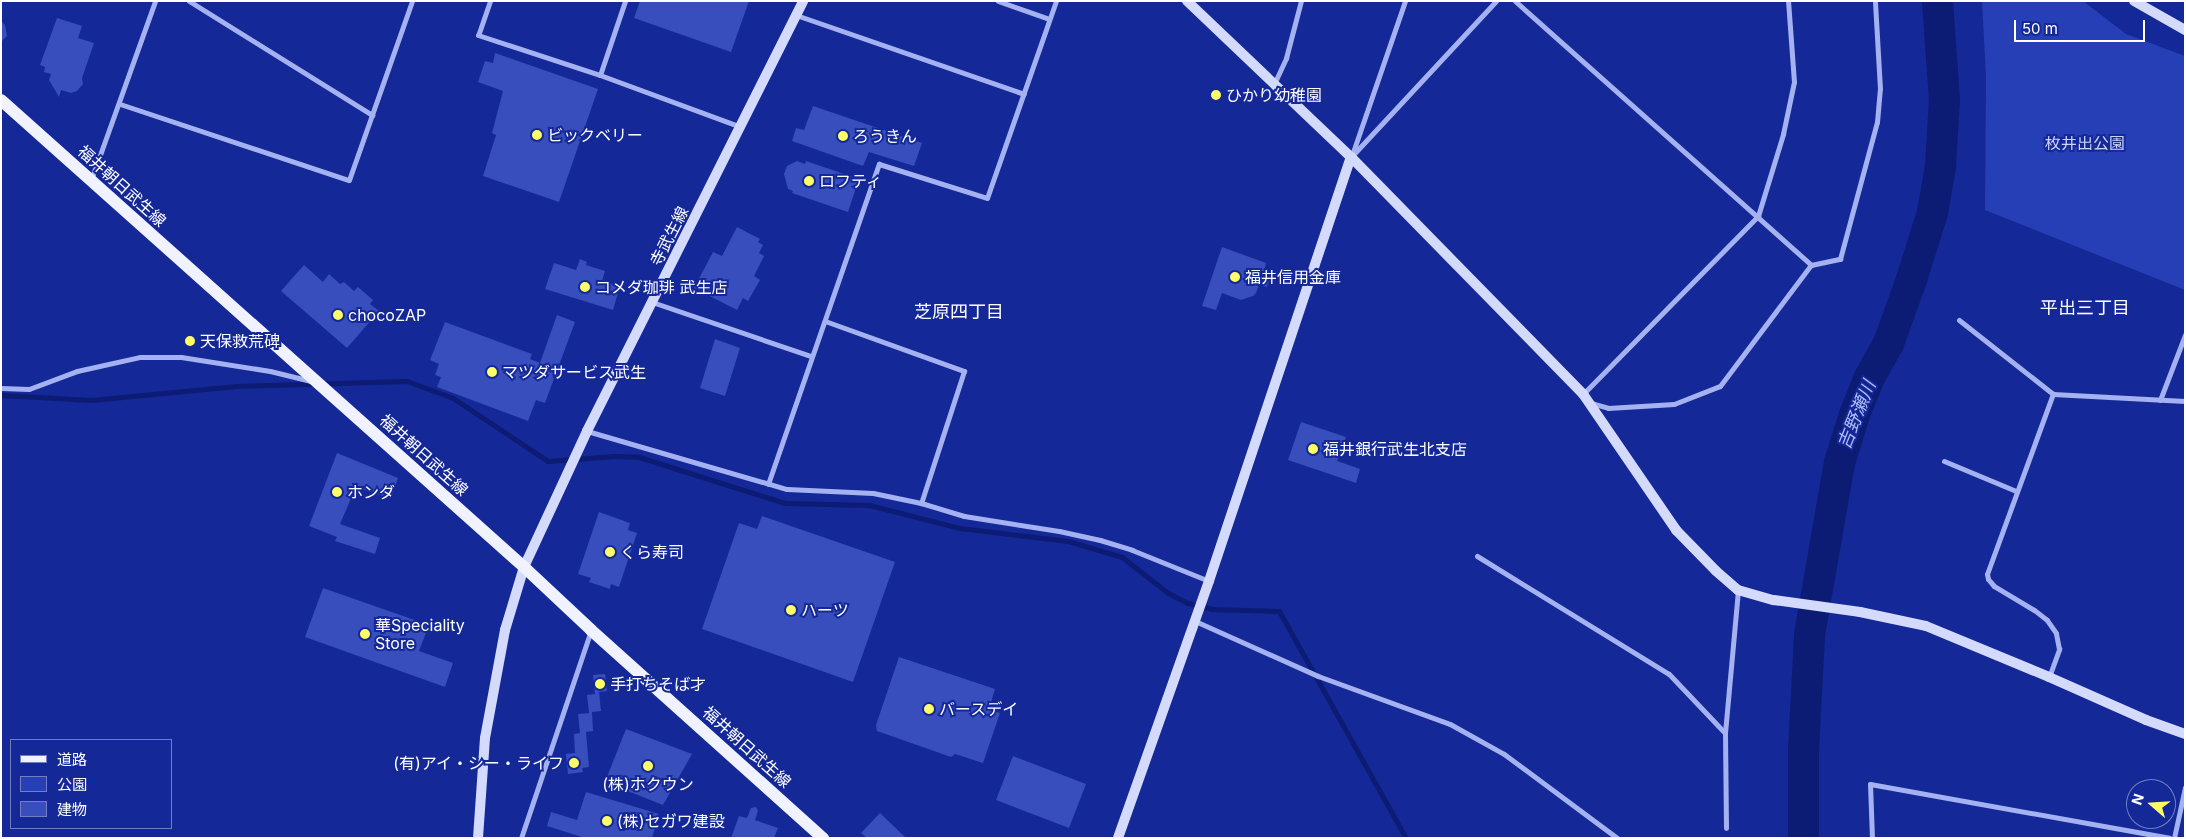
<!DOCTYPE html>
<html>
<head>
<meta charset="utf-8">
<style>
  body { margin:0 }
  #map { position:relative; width:2186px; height:839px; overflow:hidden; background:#142897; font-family:Inter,"Noto Sans JP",sans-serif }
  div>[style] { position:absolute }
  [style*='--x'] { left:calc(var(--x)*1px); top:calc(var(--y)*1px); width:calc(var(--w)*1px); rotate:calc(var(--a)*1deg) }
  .green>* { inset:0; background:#273fb6 }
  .stream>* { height:5px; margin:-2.5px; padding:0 2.5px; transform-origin:2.5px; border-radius:2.5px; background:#0c1b73 }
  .river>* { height:31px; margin:-15.5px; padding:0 15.5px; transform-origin:15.5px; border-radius:15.5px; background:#0c1b73 }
  .building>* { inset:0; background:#384ebd }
  .street>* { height:5px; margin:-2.5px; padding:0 2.5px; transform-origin:2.5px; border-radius:2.5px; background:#a5b2f2 }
  .secondary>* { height:10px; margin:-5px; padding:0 5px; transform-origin:5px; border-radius:5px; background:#d4dafc }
  .primary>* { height:12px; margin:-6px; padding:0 6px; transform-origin:6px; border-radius:6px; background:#f0f2ff }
  .dots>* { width:14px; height:14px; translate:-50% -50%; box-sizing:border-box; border:2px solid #142897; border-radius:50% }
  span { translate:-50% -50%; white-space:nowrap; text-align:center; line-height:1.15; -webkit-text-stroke:4px #142897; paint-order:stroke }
  .poi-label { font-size:16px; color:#fff }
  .left { translate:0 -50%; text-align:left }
  .right { translate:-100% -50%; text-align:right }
  .park-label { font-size:16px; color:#ccd5fd }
  .street-label { font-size:16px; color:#fff }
  .neighbourhood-label { font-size:18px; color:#fff }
  .water-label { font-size:18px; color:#b1bef9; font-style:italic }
  .frame { position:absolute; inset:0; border:2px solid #fff; pointer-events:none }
  .legend { position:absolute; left:10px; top:739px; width:162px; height:90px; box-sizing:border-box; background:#142897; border:1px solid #727ec1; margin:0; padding:6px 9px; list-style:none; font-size:15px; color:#fff }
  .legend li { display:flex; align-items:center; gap:10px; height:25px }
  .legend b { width:25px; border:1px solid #727ec1 }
  .north { position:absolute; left:2126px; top:779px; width:50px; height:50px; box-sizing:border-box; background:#142897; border:1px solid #727ec1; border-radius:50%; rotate:289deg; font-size:14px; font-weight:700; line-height:20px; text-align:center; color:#fff }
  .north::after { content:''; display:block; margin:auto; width:18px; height:22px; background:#fffe66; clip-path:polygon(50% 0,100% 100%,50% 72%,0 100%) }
  .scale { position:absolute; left:2014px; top:20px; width:131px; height:22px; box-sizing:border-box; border:2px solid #fff; border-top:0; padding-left:6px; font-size:15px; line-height:18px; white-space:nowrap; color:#fff; -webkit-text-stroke:4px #142897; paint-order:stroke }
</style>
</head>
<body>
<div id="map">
  <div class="green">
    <div style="clip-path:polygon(1982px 1px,2083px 1px,2126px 34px,2185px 56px,2185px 290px,1985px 210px,1986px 76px)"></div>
  </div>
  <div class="stream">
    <div style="--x:1;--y:395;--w:90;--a:3.2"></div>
    <div style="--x:91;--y:400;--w:146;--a:-5.5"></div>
    <div style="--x:236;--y:386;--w:171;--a:-1.7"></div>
    <div style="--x:407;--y:381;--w:49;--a:20.3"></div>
    <div style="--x:453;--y:398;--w:114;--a:33.6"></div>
    <div style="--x:548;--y:461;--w:67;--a:-4.3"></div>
    <div style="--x:615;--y:456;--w:24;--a:2"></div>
    <div style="--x:639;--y:457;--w:153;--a:17.5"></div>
    <div style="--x:785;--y:503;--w:84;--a:1.4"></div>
    <div style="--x:869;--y:505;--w:94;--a:14.2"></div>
    <div style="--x:960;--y:528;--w:109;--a:6.9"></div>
    <div style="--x:1068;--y:541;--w:56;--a:16.5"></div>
    <div style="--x:1122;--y:557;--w:58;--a:38"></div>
    <div style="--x:1168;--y:593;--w:22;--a:27"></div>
    <div style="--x:1188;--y:603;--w:25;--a:14"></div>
    <div style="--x:1212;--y:609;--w:67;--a:1.7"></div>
    <div style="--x:1279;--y:611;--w:260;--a:60.8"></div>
  </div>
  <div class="river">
    <div style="--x:1803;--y:838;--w:88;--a:-90"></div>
    <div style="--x:1803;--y:750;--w:116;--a:-87"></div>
    <div style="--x:1809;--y:634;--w:175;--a:-80.1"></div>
    <div style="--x:1839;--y:462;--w:50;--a:-72.6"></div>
    <div style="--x:1854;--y:414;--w:40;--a:-68"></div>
    <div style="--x:1869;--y:377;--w:39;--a:-61"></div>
    <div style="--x:1888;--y:343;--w:68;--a:-70.2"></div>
    <div style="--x:1911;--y:279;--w:70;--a:-72.6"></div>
    <div style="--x:1932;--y:212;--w:47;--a:-80.1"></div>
    <div style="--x:1940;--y:166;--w:67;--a:-86.6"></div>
    <div style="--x:1944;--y:99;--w:98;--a:-94.1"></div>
  </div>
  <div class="building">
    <div style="clip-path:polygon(640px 1px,749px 1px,731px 52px,634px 18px)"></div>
    <div style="clip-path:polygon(57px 18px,82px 26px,78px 38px,94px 43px,82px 78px,83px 84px,77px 91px,71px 93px,61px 90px,59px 97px,49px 80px,51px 74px,44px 72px,45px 67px,40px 65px)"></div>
    <div style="clip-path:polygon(1px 21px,5px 25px,7px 36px,1px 42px)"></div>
    <div style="clip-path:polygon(495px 53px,598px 89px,559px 202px,483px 176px,496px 135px,492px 133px,503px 91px,478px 82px,485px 61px,493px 63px)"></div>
    <div style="clip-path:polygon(813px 106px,922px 143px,914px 166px,869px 152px,863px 166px,792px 141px,796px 128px,804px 130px)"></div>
    <div style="clip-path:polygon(797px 161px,805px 164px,806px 161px,859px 179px,848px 212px,792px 193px,793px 191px,788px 189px,784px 174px,787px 166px)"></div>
    <div style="clip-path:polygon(737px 227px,760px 239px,758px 242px,763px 245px,759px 253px,764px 256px,754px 276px,760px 280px,748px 301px,743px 298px,737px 310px,694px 288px,713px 252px,722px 256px)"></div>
    <div style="clip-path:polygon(1222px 247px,1266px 263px,1264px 272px,1271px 274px,1267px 287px,1259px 285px,1256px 293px,1253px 296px,1241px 300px,1222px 293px,1216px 310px,1202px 306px)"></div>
    <div style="clip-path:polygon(580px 259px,587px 262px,586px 265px,605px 271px,602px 281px,620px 286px,613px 310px,545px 289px,554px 263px,576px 270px)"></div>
    <div style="clip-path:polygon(304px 265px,323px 282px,329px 274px,340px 284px,344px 282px,354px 291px,358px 287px,373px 300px,370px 304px,379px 311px,347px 348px,281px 291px)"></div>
    <div style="clip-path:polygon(557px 315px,575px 322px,545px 403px,536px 400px,528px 421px,437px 387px,441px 377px,435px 375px,439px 364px,430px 360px,445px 322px,532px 354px,530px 359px,540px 363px)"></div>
    <div style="clip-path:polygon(715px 339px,740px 348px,725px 396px,700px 388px)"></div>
    <div style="clip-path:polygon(1301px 422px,1346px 437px,1337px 461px,1360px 469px,1356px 483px,1288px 460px)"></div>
    <div style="clip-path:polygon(337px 453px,398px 478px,391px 499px,356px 487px,340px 524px,380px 538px,375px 554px,335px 541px,337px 537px,309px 526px)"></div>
    <div style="clip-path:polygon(599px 512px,630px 523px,628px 530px,637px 533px,619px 587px,611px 584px,610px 589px,589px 582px,591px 578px,578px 574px)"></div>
    <div style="clip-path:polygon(762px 516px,895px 562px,853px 682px,702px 629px,739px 523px,757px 529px)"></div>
    <div style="clip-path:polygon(323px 588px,429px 625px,419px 651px,453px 663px,445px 687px,305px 637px)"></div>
    <div style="clip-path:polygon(899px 657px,995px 689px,989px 709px,1000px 713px,983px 763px,955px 754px,951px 757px,877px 731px,876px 725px)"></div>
    <div style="clip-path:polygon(605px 674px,607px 691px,599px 692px,601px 711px,592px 712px,593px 731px,586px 732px,589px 767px,582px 768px,583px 772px,568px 774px,566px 754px,575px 753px,574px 734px,580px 733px,578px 714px,589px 713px,587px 695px,595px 694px,593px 675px)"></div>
    <div style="clip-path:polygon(626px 729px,692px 754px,663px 805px,605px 782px)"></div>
    <div style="clip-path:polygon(1013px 756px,1086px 784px,1069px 828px,996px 800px)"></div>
    <div style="clip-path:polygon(586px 792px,659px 814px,652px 838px,585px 838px,547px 826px,551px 812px,577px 820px)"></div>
    <div style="clip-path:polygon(756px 807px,758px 811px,755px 820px,778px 828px,774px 838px,731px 838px,739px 816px,747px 818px,751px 808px)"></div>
    <div style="clip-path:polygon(880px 813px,906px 838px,867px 838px,861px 833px)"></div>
  </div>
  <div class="street">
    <div style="--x:189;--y:1;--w:216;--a:31.9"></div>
    <div style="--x:490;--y:1;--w:36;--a:109"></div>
    <div style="--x:478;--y:35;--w:128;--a:18.2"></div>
    <div style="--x:600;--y:75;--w:150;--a:20.2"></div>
    <div style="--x:998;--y:1;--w:54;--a:19.4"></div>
    <div style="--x:1515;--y:1;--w:397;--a:41.7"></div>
    <div style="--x:796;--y:15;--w:241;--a:19.1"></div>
    <div style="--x:600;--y:75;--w:78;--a:-71.3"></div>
    <div style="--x:1274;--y:84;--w:29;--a:-65"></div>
    <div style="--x:1286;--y:58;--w:59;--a:-75.3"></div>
    <div style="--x:120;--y:104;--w:241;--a:18.4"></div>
    <div style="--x:349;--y:180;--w:190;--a:-70.6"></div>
    <div style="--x:1352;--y:155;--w:163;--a:-71"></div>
    <div style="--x:1351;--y:157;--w:213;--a:-47.1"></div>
    <div style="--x:91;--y:180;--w:190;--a:-70.3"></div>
    <div style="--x:652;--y:302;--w:168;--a:18.8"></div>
    <div style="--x:1959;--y:320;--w:120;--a:38.2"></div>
    <div style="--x:2053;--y:394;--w:132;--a:3"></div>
    <div style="--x:825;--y:321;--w:148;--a:19.8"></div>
    <div style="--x:964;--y:371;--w:139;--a:108"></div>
    <div style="--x:1;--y:388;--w:28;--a:2"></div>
    <div style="--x:29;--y:389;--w:51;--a:-20.6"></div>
    <div style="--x:77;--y:371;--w:65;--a:-12.5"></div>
    <div style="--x:140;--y:357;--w:41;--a:0"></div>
    <div style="--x:181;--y:357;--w:90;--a:8.9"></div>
    <div style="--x:270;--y:371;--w:42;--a:13.7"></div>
    <div style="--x:1583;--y:394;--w:250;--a:-45.5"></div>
    <div style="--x:1758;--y:216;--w:86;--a:-73"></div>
    <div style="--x:1783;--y:134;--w:53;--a:-78.1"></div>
    <div style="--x:1794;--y:82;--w:81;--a:-94.2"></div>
    <div style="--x:2160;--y:400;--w:70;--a:-69"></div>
    <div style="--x:1591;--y:403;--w:18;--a:16"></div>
    <div style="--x:1608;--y:408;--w:66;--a:-3.5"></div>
    <div style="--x:1674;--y:404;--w:49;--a:-21.4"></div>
    <div style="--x:1720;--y:386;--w:151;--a:-53.1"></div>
    <div style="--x:1811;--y:265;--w:30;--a:-12"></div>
    <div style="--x:1840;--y:259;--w:142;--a:-74.9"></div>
    <div style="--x:1877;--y:122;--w:33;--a:-85"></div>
    <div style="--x:1880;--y:89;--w:88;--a:-93.3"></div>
    <div style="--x:587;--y:431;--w:208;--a:16.2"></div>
    <div style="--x:787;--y:489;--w:86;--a:2.7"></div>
    <div style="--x:873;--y:493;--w:49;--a:11.8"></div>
    <div style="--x:921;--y:503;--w:45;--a:16.8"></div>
    <div style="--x:964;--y:516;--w:96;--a:9"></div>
    <div style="--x:1059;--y:531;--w:42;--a:12.4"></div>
    <div style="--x:1100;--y:540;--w:34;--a:17"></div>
    <div style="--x:1132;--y:550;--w:83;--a:21.9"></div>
    <div style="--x:1944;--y:461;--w:78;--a:22.6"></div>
    <div style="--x:768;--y:484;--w:339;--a:-70.9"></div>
    <div style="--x:879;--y:164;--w:113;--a:17.5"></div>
    <div style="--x:987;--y:198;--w:209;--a:-70.7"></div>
    <div style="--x:1477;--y:556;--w:225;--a:31.6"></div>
    <div style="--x:1669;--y:674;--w:81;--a:46.5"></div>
    <div style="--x:1195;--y:621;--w:135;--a:24.1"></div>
    <div style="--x:1318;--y:676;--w:140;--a:20"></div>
    <div style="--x:1450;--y:724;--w:62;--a:29.1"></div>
    <div style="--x:1504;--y:754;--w:141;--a:36.6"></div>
    <div style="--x:2049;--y:677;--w:30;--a:-70"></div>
    <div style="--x:2059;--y:649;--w:16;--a:-101"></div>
    <div style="--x:2056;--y:633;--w:16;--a:-125"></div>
    <div style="--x:2047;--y:620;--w:16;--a:-142"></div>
    <div style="--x:2034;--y:610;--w:47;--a:-149"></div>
    <div style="--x:1994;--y:586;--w:9;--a:-131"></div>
    <div style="--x:1988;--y:579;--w:5;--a:-101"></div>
    <div style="--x:1987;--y:574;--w:192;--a:-69.9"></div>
    <div style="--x:1726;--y:828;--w:95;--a:-90.6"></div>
    <div style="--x:1725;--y:733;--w:144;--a:-84.8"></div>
    <div style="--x:521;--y:838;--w:219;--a:-71.4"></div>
    <div style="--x:1872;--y:838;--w:54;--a:-92.1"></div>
    <div style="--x:1870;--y:784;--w:304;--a:10.2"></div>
    <div style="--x:2174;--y:838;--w:52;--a:-77.8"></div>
  </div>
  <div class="secondary">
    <div style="--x:1187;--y:1;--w:226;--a:43.6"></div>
    <div style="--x:1351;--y:157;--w:332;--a:45.6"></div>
    <div style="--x:1583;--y:394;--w:165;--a:55.6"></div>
    <div style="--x:1676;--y:530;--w:57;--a:45.7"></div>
    <div style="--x:1716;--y:571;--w:29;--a:41"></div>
    <div style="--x:1738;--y:590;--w:37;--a:16"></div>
    <div style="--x:1774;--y:600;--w:87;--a:7.9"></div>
    <div style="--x:1860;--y:612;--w:67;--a:12"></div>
    <div style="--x:1926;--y:626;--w:133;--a:22.5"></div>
    <div style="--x:2049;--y:677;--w:106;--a:23.9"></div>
    <div style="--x:2146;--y:720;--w:41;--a:19.7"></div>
    <div style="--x:2134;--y:1;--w:59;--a:29.6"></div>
    <div style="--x:478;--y:838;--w:100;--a:-86"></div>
    <div style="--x:485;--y:738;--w:110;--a:-79.5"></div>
    <div style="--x:505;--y:630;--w:66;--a:-73.2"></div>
    <div style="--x:524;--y:567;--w:150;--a:-65.1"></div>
    <div style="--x:587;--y:431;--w:481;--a:-63.3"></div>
    <div style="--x:1118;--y:838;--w:273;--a:-70.5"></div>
    <div style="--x:1209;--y:581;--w:447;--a:-71.5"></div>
  </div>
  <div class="primary">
    <div style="--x:1;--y:100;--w:701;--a:41.76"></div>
    <div style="--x:524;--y:567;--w:92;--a:43.2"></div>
    <div style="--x:591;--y:630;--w:312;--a:41.9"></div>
  </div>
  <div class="dots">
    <div style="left:1216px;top:95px;background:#fffe66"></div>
    <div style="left:537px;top:135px;background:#fffe66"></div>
    <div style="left:843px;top:136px;background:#fffe66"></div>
    <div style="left:809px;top:181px;background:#fffe66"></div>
    <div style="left:1235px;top:277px;background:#fffe66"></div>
    <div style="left:585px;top:287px;background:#fffe66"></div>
    <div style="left:338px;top:315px;background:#fffe66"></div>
    <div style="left:190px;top:341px;background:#fffe66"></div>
    <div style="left:492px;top:372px;background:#fffe66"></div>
    <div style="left:1313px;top:449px;background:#fffe66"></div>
    <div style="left:337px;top:492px;background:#fffe66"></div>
    <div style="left:610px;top:552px;background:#fffe66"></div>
    <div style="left:791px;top:610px;background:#fffe66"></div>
    <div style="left:365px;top:634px;background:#fffe66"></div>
    <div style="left:600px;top:684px;background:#fffe66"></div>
    <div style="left:929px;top:709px;background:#fffe66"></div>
    <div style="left:574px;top:763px;background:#fffe66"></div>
    <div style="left:648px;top:766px;background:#fffe66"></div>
    <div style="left:607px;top:821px;background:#fffe66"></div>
  </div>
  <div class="poi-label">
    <span class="left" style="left:1226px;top:95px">ひかり幼稚園</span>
    <span class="left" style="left:547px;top:135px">ビックベリー</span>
    <span class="left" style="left:853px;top:136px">ろうきん</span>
    <span class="left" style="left:819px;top:181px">ロフティ</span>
    <span class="left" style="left:1245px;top:277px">福井信用金庫</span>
    <span class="left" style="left:595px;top:287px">コメダ珈琲 武生店</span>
    <span class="left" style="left:348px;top:315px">chocoZAP</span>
    <span class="left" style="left:200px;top:341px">天保救荒碑</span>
    <span class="left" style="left:502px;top:372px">マツダサービス武生</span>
    <span class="left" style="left:1323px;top:449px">福井銀行武生北支店</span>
    <span class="left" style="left:347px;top:492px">ホンダ</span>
    <span class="left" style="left:620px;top:552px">くら寿司</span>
    <span class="left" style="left:801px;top:610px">ハーツ</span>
    <span class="left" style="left:375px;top:634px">華Speciality<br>Store</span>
    <span class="left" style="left:610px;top:684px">手打ちそば才</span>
    <span class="left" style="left:939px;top:709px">バースデイ</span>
    <span class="right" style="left:564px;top:763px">(有)アイ・シー・ライフ</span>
    <span style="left:648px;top:784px">(株)ホクウン</span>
    <span class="left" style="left:617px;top:821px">(株)セガワ建設</span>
  </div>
  <div class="park-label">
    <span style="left:2085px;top:143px">枚井出公園</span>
  </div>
  <div class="street-label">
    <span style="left:122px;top:186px;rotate:42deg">福井朝日武生線</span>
    <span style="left:669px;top:236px;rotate:-63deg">寺武生線</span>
    <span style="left:424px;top:455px;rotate:42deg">福井朝日武生線</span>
    <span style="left:747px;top:747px;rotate:42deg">福井朝日武生線</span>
  </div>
  <div class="neighbourhood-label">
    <span style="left:2085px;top:308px">平出三丁目</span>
    <span style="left:959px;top:312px">芝原四丁目</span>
  </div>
  <div class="water-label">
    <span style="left:1857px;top:415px;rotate:-68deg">吉野瀬川</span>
  </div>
  <div class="frame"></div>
  <ul class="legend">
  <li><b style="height:6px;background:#f0f2ff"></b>道路</li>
  <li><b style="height:14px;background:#273fb6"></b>公園</li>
  <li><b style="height:14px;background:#384ebd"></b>建物</li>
  </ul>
  <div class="north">N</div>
  <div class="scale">50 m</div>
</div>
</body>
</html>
